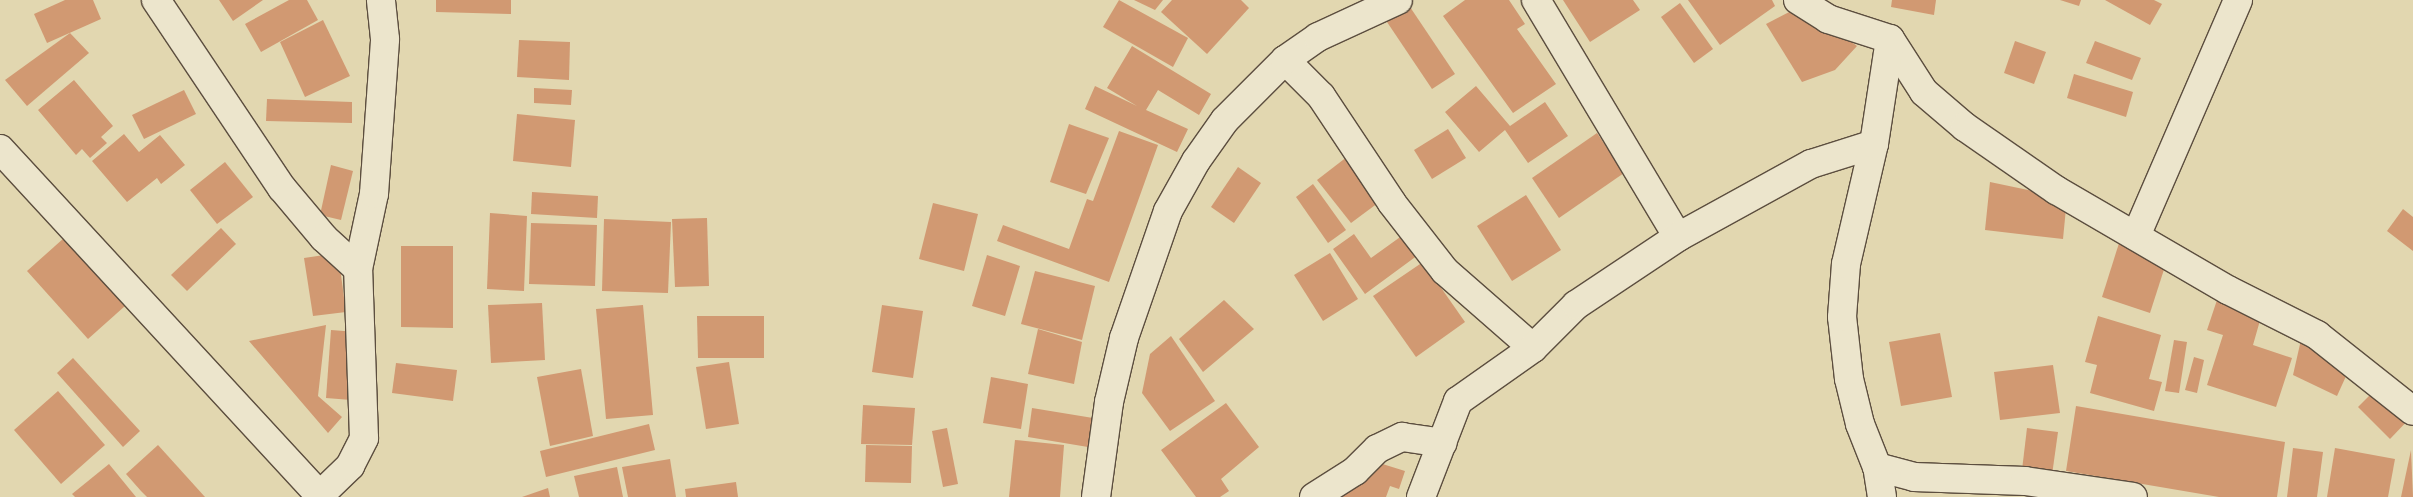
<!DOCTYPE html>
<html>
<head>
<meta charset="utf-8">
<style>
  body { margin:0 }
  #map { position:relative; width:2413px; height:497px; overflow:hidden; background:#e2d7b0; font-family:"Gentium Book Plus",serif }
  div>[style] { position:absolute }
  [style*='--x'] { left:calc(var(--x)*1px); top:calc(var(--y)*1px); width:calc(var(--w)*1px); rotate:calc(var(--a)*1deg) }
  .building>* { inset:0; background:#d19972 }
  .roads { filter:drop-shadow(1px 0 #5c4e3f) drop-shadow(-1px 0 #5c4e3f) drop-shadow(0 1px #5c4e3f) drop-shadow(0 -1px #5c4e3f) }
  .minor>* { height:28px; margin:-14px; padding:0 14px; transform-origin:14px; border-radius:14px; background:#ece5cc }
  span { translate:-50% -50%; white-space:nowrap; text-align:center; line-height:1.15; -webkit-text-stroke:4px #ece5cc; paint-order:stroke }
</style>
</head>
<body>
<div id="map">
  <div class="building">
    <div style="clip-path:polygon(65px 0,93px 0,101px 19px,47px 43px,34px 14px)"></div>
    <div style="clip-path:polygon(219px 0,263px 0,233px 21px)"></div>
    <div style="clip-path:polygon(289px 0,307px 0,318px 20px,261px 52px,245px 24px)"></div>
    <div style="clip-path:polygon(436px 0,511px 0,511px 14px,436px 12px)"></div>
    <div style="clip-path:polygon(1119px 0,1188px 38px,1173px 67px,1103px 27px)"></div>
    <div style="clip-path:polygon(1134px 0,1163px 0,1155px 10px)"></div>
    <div style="clip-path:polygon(1172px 0,1241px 0,1249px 8px,1207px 54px,1161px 12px)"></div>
    <div style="clip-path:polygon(1465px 0,1509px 0,1525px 24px,1517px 29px,1556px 84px,1513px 113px,1443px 16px)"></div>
    <div style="clip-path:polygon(1563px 0,1633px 0,1640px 10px,1590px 42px)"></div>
    <div style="clip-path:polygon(1688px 0,1772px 0,1775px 6px,1720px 45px)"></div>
    <div style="clip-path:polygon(1892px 0,1936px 0,1934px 15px,1891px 7px)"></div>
    <div style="clip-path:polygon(2060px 0,2081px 0,2079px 6px)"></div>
    <div style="clip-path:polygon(2105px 0,2154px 0,2162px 4px,2150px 25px)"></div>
    <div style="clip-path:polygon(1680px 3px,1713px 49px,1694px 63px,1661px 17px)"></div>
    <div style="clip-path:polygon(1408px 4px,1455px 74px,1432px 89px,1385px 19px)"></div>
    <div style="clip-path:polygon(1801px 6px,1857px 46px,1835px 70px,1802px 82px,1766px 24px)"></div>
    <div style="clip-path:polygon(323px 20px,350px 76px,305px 97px,280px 42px)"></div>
    <div style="clip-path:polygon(70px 33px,89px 53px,27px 106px,5px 80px)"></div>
    <div style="clip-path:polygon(519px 40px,570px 42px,569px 80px,517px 77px)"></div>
    <div style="clip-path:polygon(2015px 41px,2046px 52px,2034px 84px,2004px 73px)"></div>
    <div style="clip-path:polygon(2095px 41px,2141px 58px,2132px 80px,2086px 63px)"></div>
    <div style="clip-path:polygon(1132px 46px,1211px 94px,1199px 115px,1158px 90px,1146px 110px,1188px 129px,1177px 152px,1085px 109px,1095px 86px,1137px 106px,1107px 88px)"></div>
    <div style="clip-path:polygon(2074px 74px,2133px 92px,2126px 117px,2067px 98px)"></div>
    <div style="clip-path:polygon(74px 80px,113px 126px,101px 137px,107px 143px,90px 158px,82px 149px,76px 155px,38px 110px)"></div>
    <div style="clip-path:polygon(1476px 86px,1510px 126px,1545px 102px,1568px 136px,1528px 163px,1505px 130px,1479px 152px,1445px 112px)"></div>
    <div style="clip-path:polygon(534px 88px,572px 90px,571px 105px,534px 103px)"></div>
    <div style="clip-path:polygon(184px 90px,196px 114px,144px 139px,132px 115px)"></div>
    <div style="clip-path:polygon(267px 99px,352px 102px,352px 123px,266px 121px)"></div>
    <div style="clip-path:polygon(517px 114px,575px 120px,571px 167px,513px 161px)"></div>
    <div style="clip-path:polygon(1069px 124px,1109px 138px,1086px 194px,1050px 182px)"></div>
    <div style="clip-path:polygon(1448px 129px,1466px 158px,1432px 179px,1414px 150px)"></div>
    <div style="clip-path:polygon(1119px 131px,1158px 145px,1109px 282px,997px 241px,1003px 225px,1069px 249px,1087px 199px,1093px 201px)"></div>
    <div style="clip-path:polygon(1597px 133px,1624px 173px,1559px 218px,1532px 178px)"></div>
    <div style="clip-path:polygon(124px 134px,139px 152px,160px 135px,185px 165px,161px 184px,157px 178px,127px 202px,92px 161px)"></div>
    <div style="clip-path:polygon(1352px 153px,1386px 197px,1351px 223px,1317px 180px)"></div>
    <div style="clip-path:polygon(225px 162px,253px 197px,217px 224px,190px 190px)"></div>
    <div style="clip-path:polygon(331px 165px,353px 171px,341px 220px,320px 215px)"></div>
    <div style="clip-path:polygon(1238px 167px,1261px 183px,1234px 223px,1211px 207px)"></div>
    <div style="clip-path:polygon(1990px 182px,2067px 198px,2063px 239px,1985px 230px)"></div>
    <div style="clip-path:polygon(1313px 184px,1346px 230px,1328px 243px,1296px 197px)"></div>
    <div style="clip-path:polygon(532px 192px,598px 196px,597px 218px,531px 214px)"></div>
    <div style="clip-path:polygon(1526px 195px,1561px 250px,1512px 281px,1477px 226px)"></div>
    <div style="clip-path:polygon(933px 203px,978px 214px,964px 271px,919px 259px)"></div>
    <div style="clip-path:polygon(2403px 209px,2413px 217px,2413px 251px,2387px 231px)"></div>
    <div style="clip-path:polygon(490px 213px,527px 216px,524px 291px,487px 289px)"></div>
    <div style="clip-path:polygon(707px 218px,709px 286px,675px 287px,672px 219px)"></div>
    <div style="clip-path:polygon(604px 219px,671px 222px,668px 293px,602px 291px)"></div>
    <div style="clip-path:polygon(531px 223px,597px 225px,595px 286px,529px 284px)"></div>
    <div style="clip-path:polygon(221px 228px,236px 244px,187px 291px,171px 275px)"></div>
    <div style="clip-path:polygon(1354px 234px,1371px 258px,1403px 235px,1418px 255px,1365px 294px,1333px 249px)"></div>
    <div style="clip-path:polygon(64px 238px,125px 306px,88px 339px,27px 271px)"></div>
    <div style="clip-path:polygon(2120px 240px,2168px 257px,2150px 313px,2102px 297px)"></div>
    <div style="clip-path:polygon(401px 246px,453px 246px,453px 328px,401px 327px)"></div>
    <div style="clip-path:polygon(338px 253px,346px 312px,313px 316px,304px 258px)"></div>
    <div style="clip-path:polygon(1330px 253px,1358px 299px,1323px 321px,1294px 275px)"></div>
    <div style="clip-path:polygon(987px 255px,1020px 266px,1005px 316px,972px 306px)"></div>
    <div style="clip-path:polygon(1423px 262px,1465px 322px,1416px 357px,1373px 296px)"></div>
    <div style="clip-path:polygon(1035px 271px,1095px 286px,1082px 340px,1021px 324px)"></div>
    <div style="clip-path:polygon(2221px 288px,2263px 310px,2253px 345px,2292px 358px,2276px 407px,2207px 385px,2223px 335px,2207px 330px)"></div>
    <div style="clip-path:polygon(1224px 300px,1254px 329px,1203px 372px,1179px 339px)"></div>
    <div style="clip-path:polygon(542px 303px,545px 360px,491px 363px,488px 305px)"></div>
    <div style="clip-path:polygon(643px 305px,653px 415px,606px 419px,596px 309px)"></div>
    <div style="clip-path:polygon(882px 305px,923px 311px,913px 378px,872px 372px)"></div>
    <div style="clip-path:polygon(697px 316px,764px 316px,764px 358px,698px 358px)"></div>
    <div style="clip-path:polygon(2098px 316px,2161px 335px,2149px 379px,2162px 382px,2154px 411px,2090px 393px,2097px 365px,2085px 362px)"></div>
    <div style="clip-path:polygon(326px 325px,318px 396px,342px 417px,328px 433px,249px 341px)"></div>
    <div style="clip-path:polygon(1038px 329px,1082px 342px,1074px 384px,1028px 374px)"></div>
    <div style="clip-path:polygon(331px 330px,357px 332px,351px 400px,326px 398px)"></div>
    <div style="clip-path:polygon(2303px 331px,2352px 363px,2337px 396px,2293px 375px)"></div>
    <div style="clip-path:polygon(1940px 333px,1952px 397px,1901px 406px,1889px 342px)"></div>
    <div style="clip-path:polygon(1171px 336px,1215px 401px,1170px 431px,1142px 393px,1150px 354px)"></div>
    <div style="clip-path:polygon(2174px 340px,2187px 342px,2179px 393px,2165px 391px)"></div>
    <div style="clip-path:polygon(2194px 357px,2204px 360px,2197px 393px,2185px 390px)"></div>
    <div style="clip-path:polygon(73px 358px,140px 431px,123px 447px,57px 373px)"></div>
    <div style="clip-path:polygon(729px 362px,739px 424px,706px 429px,696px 367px)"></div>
    <div style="clip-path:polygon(396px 363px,457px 370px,453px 401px,392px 393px)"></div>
    <div style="clip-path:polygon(2053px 365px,2060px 413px,2000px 420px,1994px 372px)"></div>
    <div style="clip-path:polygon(581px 369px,593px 436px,550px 446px,537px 377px)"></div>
    <div style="clip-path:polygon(991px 377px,1028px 384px,1021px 429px,983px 423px)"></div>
    <div style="clip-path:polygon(2380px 385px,2412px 416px,2390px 439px,2358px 407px)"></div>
    <div style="clip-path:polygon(58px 391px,105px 445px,61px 484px,14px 430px)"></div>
    <div style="clip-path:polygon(1226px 403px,1259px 447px,1221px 479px,1229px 491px,1220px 497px,1196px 497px,1161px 450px)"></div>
    <div style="clip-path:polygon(863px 405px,915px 408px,912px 445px,861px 444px)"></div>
    <div style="clip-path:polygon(2076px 406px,2285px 442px,2277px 497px,2219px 497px,2066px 471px)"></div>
    <div style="clip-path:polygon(1032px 408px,1093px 418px,1088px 447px,1028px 437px)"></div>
    <div style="clip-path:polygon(649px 424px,655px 450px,546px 477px,540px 451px)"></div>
    <div style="clip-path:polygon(947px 428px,958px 484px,943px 487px,932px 431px)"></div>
    <div style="clip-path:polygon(2027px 428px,2058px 432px,2052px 475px,2022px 470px)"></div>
    <div style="clip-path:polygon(1015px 440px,1064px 445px,1060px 497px,1009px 497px)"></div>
    <div style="clip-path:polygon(158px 445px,205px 497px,147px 497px,141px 491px,126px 474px)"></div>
    <div style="clip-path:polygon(866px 445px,912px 446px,911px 483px,865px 482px)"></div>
    <div style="clip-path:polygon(2293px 448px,2323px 452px,2317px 497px,2287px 497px)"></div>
    <div style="clip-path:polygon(2335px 448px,2395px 459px,2388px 497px,2327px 497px)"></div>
    <div style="clip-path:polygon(2411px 450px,2413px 497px,2401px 497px)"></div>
    <div style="clip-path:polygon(1360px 457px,1405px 471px,1399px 489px,1390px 486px,1386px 497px,1319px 497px)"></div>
    <div style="clip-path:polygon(670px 459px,676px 497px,628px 497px,622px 467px)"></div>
    <div style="clip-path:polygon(109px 464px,136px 497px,75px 497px,72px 494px)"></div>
    <div style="clip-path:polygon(617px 467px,623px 497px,579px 497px,574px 476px)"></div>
    <div style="clip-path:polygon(736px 482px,738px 497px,686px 497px,685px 489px)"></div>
    <div style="clip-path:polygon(548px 488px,550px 497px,522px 497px)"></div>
  </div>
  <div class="roads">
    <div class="minor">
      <div style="--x:156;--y:0;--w:226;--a:56.2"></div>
      <div style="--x:282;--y:188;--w:65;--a:50"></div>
      <div style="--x:324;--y:238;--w:46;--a:42.4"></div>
      <div style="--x:1536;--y:0;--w:276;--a:59.1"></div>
      <div style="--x:1798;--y:0;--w:36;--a:32"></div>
      <div style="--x:1828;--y:19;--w:65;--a:17.9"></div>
      <div style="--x:1890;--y:39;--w:63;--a:57.3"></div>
      <div style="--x:1924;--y:92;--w:54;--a:40.5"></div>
      <div style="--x:1965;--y:127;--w:111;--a:34.7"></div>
      <div style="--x:2056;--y:190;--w:199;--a:30.2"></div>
      <div style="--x:2228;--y:290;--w:100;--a:26.8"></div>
      <div style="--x:2317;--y:335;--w:122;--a:38.4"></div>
      <div style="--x:1285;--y:60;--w:51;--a:45"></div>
      <div style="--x:1321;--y:96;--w:128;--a:56.4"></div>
      <div style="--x:1392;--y:203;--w:86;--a:52.1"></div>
      <div style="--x:1445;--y:271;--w:117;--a:41.2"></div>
      <div style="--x:0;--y:149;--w:473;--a:47.3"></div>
      <div style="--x:2136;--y:236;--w:257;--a:-66.6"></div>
      <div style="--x:1877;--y:467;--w:38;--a:15"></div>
      <div style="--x:1914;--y:477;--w:111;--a:2.1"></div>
      <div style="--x:2025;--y:481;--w:109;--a:8.4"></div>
      <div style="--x:318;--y:497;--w:45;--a:-44.1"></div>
      <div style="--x:350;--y:466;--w:31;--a:-63"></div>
      <div style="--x:364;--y:438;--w:169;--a:-92"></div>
      <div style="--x:358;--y:269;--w:77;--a:-78"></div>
      <div style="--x:374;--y:194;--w:155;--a:-85.9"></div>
      <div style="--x:385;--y:39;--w:39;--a:-96"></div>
      <div style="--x:1096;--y:497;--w:96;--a:-82.2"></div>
      <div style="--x:1109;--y:402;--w:66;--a:-76.8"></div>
      <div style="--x:1124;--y:338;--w:134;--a:-70.9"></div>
      <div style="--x:1168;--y:211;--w:57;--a:-60.8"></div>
      <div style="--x:1196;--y:161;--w:50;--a:-54.7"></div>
      <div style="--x:1225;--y:120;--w:85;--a:-45"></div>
      <div style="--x:1285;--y:60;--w:40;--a:-34.9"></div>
      <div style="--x:1318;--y:37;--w:88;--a:-24.8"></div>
      <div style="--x:1314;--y:497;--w:49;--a:-32.4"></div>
      <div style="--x:1355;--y:471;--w:31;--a:-45"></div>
      <div style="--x:1377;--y:449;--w:28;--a:-26"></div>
      <div style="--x:1402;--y:437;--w:41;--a:8.3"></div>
      <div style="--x:1421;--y:497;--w:103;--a:-68.9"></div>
      <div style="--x:1458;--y:401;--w:92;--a:-35.2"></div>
      <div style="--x:1533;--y:348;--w:61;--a:-45"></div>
      <div style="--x:1576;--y:305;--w:123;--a:-33.7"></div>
      <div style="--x:1678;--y:237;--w:152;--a:-28.8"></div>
      <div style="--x:1811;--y:164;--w:66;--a:-17.6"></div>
      <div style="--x:1882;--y:497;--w:30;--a:-99"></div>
      <div style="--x:1877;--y:467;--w:46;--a:-111.6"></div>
      <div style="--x:1860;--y:424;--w:46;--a:-103.7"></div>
      <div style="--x:1849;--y:379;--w:62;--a:-96.4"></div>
      <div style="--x:1842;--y:317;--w:53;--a:-85.7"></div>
      <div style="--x:1846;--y:264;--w:123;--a:-76.9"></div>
      <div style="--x:1874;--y:144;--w:106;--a:-81.3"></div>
    </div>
  </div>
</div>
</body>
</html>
